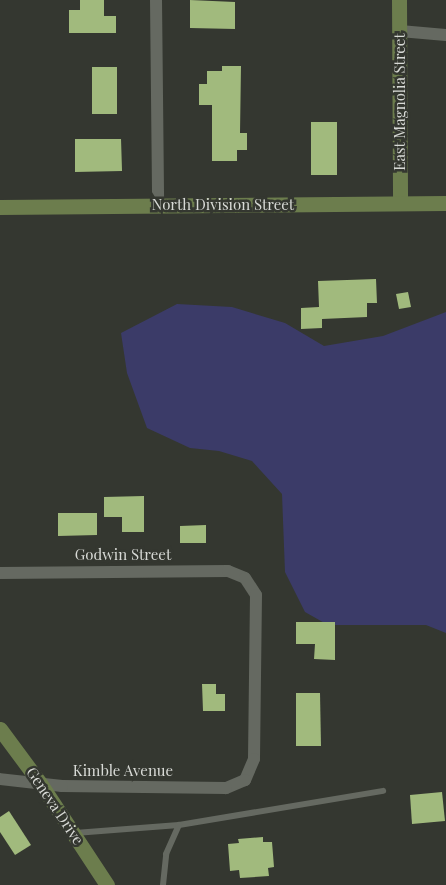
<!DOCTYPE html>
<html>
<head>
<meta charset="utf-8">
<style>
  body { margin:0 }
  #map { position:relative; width:446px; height:885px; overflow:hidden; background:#343730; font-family:"Playfair Display",serif }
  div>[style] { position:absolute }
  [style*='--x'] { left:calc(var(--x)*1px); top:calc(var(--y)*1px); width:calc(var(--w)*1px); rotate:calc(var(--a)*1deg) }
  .green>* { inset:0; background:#3b3b68 }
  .building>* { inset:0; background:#a1ba7d }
  .lane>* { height:6px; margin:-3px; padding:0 3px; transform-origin:3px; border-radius:3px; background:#656961 }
  .street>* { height:12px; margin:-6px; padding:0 6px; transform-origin:6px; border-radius:6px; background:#656961 }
  .secondary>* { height:15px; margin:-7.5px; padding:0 7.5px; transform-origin:7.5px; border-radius:7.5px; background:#6c7d4d }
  span { translate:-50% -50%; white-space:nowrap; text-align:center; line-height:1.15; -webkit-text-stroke:5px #343730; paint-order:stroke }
  .street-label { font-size:15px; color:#d8dad6 }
</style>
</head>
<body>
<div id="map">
  <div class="green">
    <div style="clip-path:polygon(177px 304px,232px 307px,285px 323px,324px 346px,383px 336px,446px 312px,446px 633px,426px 625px,328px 625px,305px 612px,285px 572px,282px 494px,252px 461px,219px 451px,190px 448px,147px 428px,127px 373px,121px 333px)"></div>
  </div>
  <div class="building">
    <div style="clip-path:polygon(80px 0,104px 0,104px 16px,116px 16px,116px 33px,69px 33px,69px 10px,80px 10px)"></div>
    <div style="clip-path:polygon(190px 0,235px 2px,235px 29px,190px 28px)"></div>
    <div style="clip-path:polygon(222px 66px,241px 66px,240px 133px,247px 133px,247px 150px,237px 150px,237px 161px,212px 161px,212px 105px,199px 105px,199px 84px,207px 84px,207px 71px,222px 71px)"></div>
    <div style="clip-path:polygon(92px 67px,117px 67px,117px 114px,92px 114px)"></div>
    <div style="clip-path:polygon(311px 122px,337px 122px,337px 175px,311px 175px)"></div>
    <div style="clip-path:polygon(75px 139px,121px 139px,122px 171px,75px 172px)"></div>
    <div style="clip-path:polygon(376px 279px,377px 303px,367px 303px,367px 317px,322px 319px,322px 328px,301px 329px,301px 308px,319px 307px,318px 281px)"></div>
    <div style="clip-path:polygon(408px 292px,411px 307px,399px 309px,396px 294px)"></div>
    <div style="clip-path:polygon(144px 496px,144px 532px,122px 532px,122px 517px,104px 517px,104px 497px)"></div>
    <div style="clip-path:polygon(58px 513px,97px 513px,97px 535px,58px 536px)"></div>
    <div style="clip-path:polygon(206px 525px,206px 543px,180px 543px,180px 526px)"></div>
    <div style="clip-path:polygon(296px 622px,335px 622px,335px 660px,314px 659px,315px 644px,296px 644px)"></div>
    <div style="clip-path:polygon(202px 684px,216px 684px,216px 694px,225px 694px,225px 711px,203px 711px)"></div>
    <div style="clip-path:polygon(296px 693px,320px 693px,321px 746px,296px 746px)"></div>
    <div style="clip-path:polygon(442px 792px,445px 821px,412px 824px,410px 795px)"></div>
    <div style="clip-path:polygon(9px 811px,31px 845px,15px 855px,0 832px,0 817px)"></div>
    <div style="clip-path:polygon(263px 837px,263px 842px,272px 842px,274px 867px,268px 868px,269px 876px,240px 878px,239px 870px,230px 871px,228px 844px,239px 843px,238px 839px)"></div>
  </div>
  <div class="lane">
    <div style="--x:75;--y:833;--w:104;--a:-4.4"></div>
    <div style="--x:179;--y:825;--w:207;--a:-9.5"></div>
    <div style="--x:163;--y:885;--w:31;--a:-84"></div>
    <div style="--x:166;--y:854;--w:32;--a:-66"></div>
  </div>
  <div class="street">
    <div style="--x:156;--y:0;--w:205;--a:89.4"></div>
    <div style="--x:400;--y:31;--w:46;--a:5"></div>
    <div style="--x:0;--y:573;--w:228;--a:-0.5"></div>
    <div style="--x:228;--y:571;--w:18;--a:22"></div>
    <div style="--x:245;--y:578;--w:20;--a:57"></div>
    <div style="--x:256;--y:595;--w:164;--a:90.7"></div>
    <div style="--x:254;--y:759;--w:23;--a:113"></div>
    <div style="--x:245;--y:780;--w:21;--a:157"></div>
    <div style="--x:226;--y:788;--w:164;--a:-179.3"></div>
    <div style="--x:62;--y:786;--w:62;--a:-173.6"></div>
  </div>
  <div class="secondary">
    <div style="--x:399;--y:0;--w:203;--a:89.7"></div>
    <div style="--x:0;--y:207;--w:446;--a:-0.5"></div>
    <div style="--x:0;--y:729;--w:67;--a:53.5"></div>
    <div style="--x:40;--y:783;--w:122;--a:56.7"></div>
  </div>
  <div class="street-label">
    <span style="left:400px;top:102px;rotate:-90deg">East Magnolia Street</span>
    <span style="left:223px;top:205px">North Division Street</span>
    <span style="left:123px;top:555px">Godwin Street</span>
    <span style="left:123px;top:771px">Kimble Avenue</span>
    <span style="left:55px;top:806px;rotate:56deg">Geneva Drive</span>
  </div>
</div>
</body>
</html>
